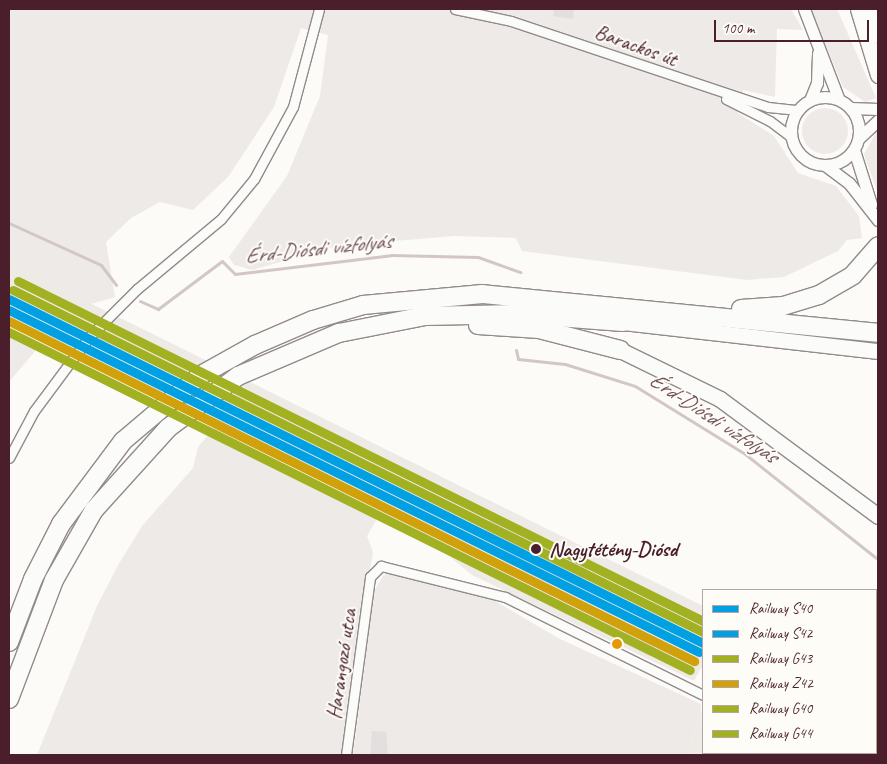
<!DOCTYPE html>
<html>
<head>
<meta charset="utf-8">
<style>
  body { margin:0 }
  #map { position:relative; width:887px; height:764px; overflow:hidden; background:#fcfbf8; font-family:Caveat,sans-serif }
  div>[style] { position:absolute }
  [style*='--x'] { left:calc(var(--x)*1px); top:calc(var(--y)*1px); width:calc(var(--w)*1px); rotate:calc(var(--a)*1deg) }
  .built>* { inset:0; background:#eeebe7 }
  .green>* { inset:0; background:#eeeae8 }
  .round { border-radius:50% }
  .stream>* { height:3px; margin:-1.5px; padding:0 1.5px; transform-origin:1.5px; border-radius:1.5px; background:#d2c7c6 }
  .building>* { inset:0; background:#e2dfde }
  .roads { filter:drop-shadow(1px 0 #928a8b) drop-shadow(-1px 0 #928a8b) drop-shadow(0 1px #928a8b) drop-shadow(0 -1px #928a8b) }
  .minor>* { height:9px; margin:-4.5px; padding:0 4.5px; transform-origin:4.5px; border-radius:4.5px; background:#fbfbf9 }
  .tertiary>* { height:11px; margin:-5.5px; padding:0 5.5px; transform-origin:5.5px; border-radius:5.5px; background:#fbfbf9 }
  .tertiary>.ring { margin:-5.5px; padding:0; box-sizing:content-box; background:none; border:11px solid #fbfbf9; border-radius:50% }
  .trunk>* { height:15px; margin:-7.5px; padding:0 7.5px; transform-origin:7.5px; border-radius:7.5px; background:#fbfbf9 }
  .motorway>* { height:18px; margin:-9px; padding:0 9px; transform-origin:9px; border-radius:9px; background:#fbfbf9 }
  .rail-1>* { height:9px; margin:-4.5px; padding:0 4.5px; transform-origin:4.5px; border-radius:4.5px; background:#00a0e3 }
  .rail-2>* { height:9px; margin:-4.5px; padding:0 4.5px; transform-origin:4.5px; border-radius:4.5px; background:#00a0e3 }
  .rail-3>* { height:9px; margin:-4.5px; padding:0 4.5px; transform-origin:4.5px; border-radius:4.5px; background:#a1b121 }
  .rail-4>* { height:9px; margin:-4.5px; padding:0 4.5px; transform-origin:4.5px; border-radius:4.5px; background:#d1a10b }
  .rail-5>* { height:9px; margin:-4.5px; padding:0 4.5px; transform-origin:4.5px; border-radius:4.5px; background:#a1b121 }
  .rail-6>* { height:9px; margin:-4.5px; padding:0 4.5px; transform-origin:4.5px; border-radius:4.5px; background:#a1b121 }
  .dots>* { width:14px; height:14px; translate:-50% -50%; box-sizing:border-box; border:2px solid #fdfcf7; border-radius:50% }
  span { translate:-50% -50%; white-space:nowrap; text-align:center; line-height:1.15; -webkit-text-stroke:4px #fdfcf7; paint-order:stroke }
  .street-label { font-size:21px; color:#4a1f2b }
  .stop-label { font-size:21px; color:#4a1f2b; font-weight:700 }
  .left { translate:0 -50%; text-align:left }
  .water-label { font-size:22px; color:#73525a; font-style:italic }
  .frame { position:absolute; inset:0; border:10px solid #4a1f2b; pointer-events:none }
  .legend { position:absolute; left:702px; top:589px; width:175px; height:165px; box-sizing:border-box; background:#fdfcf7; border:1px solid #b5a4a5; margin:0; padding:6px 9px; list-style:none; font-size:15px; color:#4a1f2b }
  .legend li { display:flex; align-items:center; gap:10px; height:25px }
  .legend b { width:25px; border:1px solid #b5a4a5 }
  .scale { position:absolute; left:714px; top:20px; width:155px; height:22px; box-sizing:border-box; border:2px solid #4a1f2b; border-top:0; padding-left:6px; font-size:15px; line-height:18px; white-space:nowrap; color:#4a1f2b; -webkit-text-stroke:4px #fdfcf7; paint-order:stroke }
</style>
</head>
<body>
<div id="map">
  <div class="built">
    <div style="clip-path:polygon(9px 263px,703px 606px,703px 665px,694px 681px,472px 575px,417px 530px,9px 323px)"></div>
    <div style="clip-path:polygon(701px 704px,703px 753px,788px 755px,689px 755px)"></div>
  </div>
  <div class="green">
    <div style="clip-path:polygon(9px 9px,791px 9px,803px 30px,777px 29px,775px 97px,743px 90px,738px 113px,774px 136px,798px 173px,836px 186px,859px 216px,862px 238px,847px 240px,838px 251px,784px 277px,747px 280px,522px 251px,516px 238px,454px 236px,336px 246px,252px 270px,234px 265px,229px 257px,287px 176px,320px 96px,328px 35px,301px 28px,274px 107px,228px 177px,193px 210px,160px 202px,131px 218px,106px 242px,115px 297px,91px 304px,9px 263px)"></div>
    <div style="clip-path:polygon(811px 9px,837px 9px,876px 98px,865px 102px,843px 87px)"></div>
    <div class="round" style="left:802px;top:108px;width:46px;height:46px"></div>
    <div style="clip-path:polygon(878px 129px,878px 194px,864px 154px)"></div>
    <div style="clip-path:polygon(9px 337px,34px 343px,37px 349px,9px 382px)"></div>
    <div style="clip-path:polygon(217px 425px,279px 469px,377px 519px,367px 536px,373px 552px,341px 755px,37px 755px,97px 606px,117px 567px,142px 526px,193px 468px,198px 447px)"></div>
    <div style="clip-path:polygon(394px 571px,490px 598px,558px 638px,701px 704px,689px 755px,353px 755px,374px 591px,383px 576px)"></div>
  </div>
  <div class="stream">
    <div style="--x:9;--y:223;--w:101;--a:24.5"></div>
    <div style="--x:101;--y:265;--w:25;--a:53"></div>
    <div style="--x:140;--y:301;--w:20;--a:24"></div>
    <div style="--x:158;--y:309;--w:80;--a:-36.9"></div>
    <div style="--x:222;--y:261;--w:18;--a:45"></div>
    <div style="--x:235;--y:274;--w:157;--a:-6.9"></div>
    <div style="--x:391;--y:255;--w:87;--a:1.3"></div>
    <div style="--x:478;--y:257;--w:45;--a:19.7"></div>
    <div style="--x:516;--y:350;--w:9;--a:77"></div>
    <div style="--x:518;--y:359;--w:47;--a:6.1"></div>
    <div style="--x:565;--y:364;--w:73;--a:17.4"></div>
    <div style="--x:635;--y:386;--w:129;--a:31.7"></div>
    <div style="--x:745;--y:454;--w:167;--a:38.4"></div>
  </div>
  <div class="building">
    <div style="clip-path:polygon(554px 9px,574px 9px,573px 19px,553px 16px)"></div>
    <div style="clip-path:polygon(491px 518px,589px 566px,581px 581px,484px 534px)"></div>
    <div style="clip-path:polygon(629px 626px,658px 640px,649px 656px,621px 642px)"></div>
    <div style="clip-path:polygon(372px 731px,386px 732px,388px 755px,370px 755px)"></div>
  </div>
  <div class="roads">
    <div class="minor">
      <div style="--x:455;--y:9;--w:57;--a:12.1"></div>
      <div style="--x:511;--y:21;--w:271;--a:18.5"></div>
      <div style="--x:768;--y:107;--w:30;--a:6"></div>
      <div style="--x:726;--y:99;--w:49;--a:26.6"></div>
      <div style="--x:770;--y:121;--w:26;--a:37"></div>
      <div style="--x:9;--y:458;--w:53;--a:-62"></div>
      <div style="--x:34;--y:411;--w:92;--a:-53.4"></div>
      <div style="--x:89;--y:337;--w:68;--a:-45"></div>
      <div style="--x:137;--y:289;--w:109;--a:-39.8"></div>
      <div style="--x:221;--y:219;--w:52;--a:-50.5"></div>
      <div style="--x:254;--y:179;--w:82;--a:-61.6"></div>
      <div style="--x:293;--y:107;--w:101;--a:-75.1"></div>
      <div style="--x:816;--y:753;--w:4;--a:27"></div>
      <div style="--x:346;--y:755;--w:180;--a:-82.3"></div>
      <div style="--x:370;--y:577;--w:16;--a:-45"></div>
      <div style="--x:381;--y:566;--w:128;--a:14"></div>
      <div style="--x:505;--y:597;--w:221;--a:26.3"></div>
    </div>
    <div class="tertiary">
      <div style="--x:804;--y:9;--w:97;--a:69"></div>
      <div class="ring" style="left:791px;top:97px;width:57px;height:57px"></div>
      <div style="--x:810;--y:100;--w:18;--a:-68"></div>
      <div style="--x:817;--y:83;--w:30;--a:-88"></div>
      <div style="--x:850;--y:108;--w:28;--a:2"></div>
      <div style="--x:859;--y:138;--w:26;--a:-43"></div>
      <div style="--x:854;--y:150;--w:57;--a:72.5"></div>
      <div style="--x:825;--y:165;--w:30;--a:37"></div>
      <div style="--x:849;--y:183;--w:47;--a:51.9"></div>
    </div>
    <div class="trunk">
      <div style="--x:858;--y:9;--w:69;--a:73.1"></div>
      <div style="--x:868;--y:9;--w:28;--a:69"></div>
      <div style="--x:623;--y:322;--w:257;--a:6.5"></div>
      <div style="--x:620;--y:350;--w:111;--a:26.1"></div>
      <div style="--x:720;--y:399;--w:197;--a:36.5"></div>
    </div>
    <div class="motorway">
      <div style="--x:741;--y:309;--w:42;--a:-4.1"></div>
      <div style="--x:783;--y:306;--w:38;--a:-17"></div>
      <div style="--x:819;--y:295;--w:39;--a:-30"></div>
      <div style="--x:853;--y:275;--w:38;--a:-49"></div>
      <div style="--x:478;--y:325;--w:61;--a:3.8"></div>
      <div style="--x:539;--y:329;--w:84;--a:14.5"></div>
      <div style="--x:9;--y:642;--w:67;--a:-69.1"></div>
      <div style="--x:33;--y:579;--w:62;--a:-63"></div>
      <div style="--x:61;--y:524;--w:104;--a:-53.2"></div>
      <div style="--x:123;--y:441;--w:102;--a:-40.2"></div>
      <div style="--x:201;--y:375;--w:62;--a:-29.1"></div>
      <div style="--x:255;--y:345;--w:63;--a:-23.3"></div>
      <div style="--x:313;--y:320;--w:52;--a:-16.7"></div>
      <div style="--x:363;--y:305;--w:120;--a:-5.3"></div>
      <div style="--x:482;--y:294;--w:398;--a:5.6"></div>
      <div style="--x:9;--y:699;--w:127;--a:-69.3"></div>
      <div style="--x:54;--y:580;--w:81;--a:-60.3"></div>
      <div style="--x:94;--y:510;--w:110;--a:-47.9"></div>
      <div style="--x:168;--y:428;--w:87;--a:-36.6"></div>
      <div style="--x:238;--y:376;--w:110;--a:-23.1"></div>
      <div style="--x:339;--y:333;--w:88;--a:-11.2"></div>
      <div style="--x:425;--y:316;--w:92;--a:-1.2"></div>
      <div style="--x:517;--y:314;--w:106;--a:4.3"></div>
    </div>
  </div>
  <div class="rail-1">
    <div style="--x:9;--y:299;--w:775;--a:26.37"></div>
  </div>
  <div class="rail-2">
    <div style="--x:9;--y:310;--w:770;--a:26.37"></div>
  </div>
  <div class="rail-3">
    <div style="--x:13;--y:290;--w:770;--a:26.37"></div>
  </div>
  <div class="rail-4">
    <div style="--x:9;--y:321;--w:765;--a:26.4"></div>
  </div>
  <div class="rail-5">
    <div style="--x:18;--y:281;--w:765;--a:26.4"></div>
  </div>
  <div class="rail-6">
    <div style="--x:9;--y:332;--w:760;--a:26.4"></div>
  </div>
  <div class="dots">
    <div style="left:536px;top:549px;background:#4a1f2b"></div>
    <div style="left:617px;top:644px;background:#e69804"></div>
  </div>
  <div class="street-label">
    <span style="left:636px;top:45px;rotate:20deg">Barackos út</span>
    <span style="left:341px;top:664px;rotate:-82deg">Harangozó utca</span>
  </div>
  <div class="stop-label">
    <span class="left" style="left:549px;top:549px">Nagytétény-Diósd</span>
  </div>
  <div class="water-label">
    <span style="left:318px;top:249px;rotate:-6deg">Érd-Diósdi vízfolyás</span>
    <span style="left:713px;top:418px;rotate:33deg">Érd-Diósdi vízfolyás</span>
  </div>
  <div class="frame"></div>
  <ul class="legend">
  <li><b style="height:6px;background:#00a0e3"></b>Railway S40</li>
  <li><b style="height:6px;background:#00a0e3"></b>Railway S42</li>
  <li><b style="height:6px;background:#a1b121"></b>Railway G43</li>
  <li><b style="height:6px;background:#d1a10b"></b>Railway Z42</li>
  <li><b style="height:6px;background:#a1b121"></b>Railway G40</li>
  <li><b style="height:6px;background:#a1b121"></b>Railway G44</li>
  </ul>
  <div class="scale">100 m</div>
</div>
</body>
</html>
